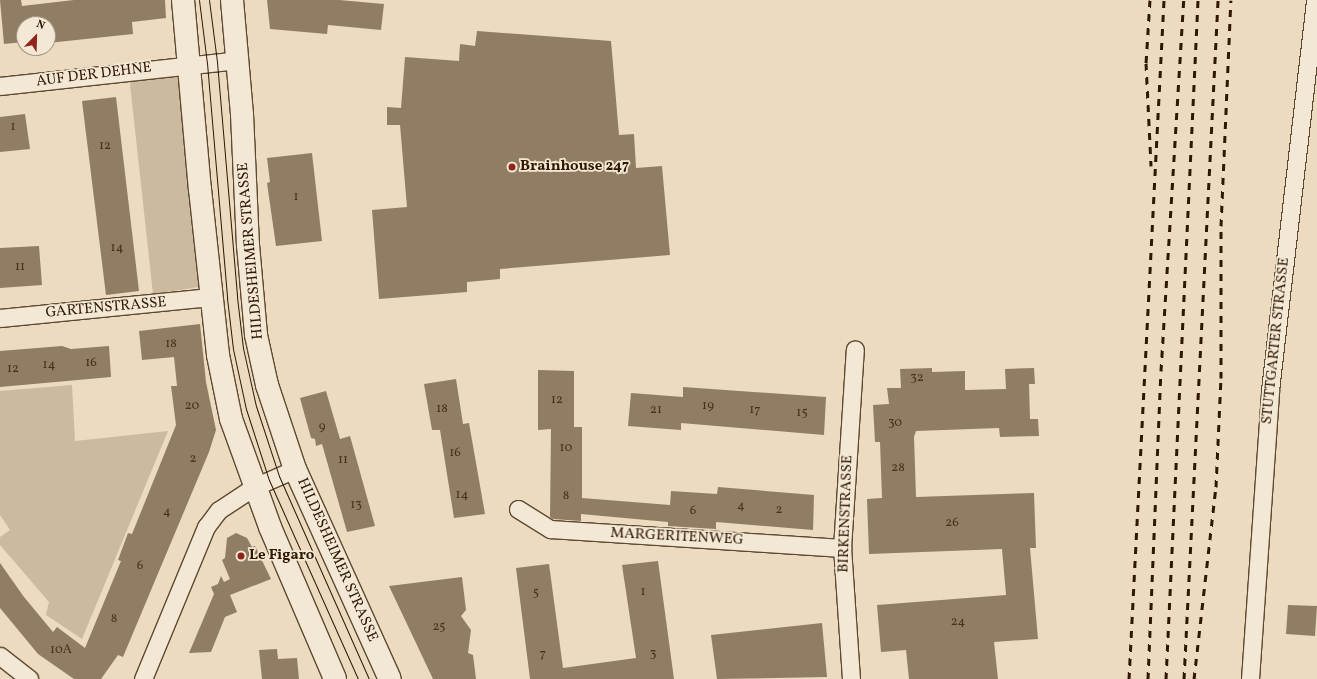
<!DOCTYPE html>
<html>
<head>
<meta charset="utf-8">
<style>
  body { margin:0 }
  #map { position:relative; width:1317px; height:679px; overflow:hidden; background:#ecdbbe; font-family:Vollkorn,serif }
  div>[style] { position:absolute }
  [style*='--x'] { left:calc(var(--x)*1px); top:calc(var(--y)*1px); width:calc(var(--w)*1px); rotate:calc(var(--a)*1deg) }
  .green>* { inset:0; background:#ccba9e }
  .building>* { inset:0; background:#917d63 }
  .roads { filter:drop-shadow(1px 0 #5e4830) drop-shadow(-1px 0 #5e4830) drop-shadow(0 1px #5e4830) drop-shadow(0 -1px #5e4830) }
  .minor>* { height:17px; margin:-8.5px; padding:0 8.5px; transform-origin:8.5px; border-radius:8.5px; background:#f3e8d5 }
  .secondary>* { height:22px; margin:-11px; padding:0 11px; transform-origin:11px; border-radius:11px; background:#f3e8d5 }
  .tram>* { height:1px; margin:-0.5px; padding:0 0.5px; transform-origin:0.5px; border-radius:0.5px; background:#2f1700 }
  .rail>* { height:3px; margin-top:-1.5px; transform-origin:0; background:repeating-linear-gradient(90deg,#2f1700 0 7px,transparent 0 14px) }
  .dots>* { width:11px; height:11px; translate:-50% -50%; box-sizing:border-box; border:2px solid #f3e8d5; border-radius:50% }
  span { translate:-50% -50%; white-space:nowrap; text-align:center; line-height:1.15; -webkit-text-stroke:3.5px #f3e8d5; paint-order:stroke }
  .number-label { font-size:13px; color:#483019 }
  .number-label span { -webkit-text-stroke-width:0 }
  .street-label { font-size:15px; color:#2f1700 }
  .poi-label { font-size:15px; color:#2f1700; font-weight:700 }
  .left { translate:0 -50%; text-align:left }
  .north { position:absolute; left:16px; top:16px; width:40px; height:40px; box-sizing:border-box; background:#f3e8d5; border:1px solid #a59480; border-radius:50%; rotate:23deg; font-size:11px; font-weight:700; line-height:16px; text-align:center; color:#2f1700 }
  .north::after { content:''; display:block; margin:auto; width:14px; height:18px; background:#8f2418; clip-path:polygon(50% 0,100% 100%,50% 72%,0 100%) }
</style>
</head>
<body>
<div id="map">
  <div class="green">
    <div style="clip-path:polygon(184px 70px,206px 286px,153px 294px,129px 75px)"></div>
    <div style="clip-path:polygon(72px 385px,75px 441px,168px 431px,82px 639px,46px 615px,49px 602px,0 545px,0 537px,10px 530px,0 515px,0 391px)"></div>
  </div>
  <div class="building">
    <div style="clip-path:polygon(0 0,21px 0,22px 6px,74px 0,165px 0,166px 18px,132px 22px,133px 34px,48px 43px,48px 24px,24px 24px,24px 42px,4px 44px)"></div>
    <div style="clip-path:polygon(267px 0,339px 0,384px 4px,381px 30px,328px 25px,327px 34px,270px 29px)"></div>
    <div style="clip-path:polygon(477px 31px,611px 41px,619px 135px,634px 134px,636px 168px,662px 166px,670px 255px,500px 269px,500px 279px,467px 282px,467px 292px,379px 299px,372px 210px,407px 207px,400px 125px,387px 125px,387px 107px,401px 108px,405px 57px,459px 61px,460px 44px,475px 46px)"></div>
    <div style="clip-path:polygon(116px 97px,139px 291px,106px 295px,82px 101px)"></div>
    <div style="clip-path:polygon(25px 114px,30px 149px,0 152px,0 117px)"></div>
    <div style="clip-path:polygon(312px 153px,322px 241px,276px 246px,267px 183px,270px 182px,267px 158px)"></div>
    <div style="clip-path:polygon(39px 246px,42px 285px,0 288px,0 248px)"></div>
    <div style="clip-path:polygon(200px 324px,206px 382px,216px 430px,209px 452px,123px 657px,118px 655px,101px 679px,74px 679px,38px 654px,0 608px,0 563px,24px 597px,53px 632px,57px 627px,85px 648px,121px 561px,118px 560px,128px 533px,132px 534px,176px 425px,171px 386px,177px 386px,174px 357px,142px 360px,139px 331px)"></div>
    <div style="clip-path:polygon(62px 346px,71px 349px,109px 346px,111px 377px,0 387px,0 351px)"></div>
    <div style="clip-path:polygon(932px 368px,932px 372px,965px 371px,965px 390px,1006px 389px,1005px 369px,1034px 368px,1035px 384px,1029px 384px,1030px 419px,1038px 419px,1039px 436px,1000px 437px,999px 428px,916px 431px,914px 437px,916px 497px,1034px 493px,1036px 548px,1030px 548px,1038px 639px,994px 642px,998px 679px,909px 679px,906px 650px,881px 652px,877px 605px,1006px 595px,1002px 549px,869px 554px,867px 499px,882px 498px,880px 442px,875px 442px,873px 405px,889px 404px,887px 388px,901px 388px,900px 369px)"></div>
    <div style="clip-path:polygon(538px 370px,574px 371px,574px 427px,582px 427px,582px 498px,670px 505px,671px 491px,717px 494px,718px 487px,814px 495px,813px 530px,716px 522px,716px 529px,668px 526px,668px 522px,581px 514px,581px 521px,553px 519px,550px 517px,551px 429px,538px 430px)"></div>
    <div style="clip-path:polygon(456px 379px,463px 424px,469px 423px,485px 514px,454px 518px,440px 430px,432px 430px,424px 384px)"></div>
    <div style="clip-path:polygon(683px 387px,826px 397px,824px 435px,681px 423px,681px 430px,628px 426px,631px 393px,683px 397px)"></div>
    <div style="clip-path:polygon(326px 391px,340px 439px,350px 436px,375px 526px,347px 532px,322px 444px,316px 446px,315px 439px,311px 438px,300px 398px)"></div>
    <div style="clip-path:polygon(236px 533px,247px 538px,252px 547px,255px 546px,271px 579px,230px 595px,237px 612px,225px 617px,211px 652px,189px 653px,214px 594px,211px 587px,218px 584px,221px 576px,224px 582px,230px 579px,222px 560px,225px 558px,227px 538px)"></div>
    <div style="clip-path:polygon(658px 561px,674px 679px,530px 679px,516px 568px,549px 564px,563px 668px,636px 658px,622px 565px)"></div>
    <div style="clip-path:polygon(462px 577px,466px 610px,461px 616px,471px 630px,468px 653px,473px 655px,476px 679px,433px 679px,389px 586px)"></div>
    <div style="clip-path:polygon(1288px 605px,1317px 606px,1315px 636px,1286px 634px)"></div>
    <div style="clip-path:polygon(822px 623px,827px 677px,717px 679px,711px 635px)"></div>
    <div style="clip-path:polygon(277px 649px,278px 659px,297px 658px,299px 679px,262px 679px,259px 650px)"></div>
  </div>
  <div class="roads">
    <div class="minor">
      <div style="--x:0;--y:86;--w:240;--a:-6.2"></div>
      <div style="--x:0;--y:318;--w:213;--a:-5.7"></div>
      <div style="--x:518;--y:509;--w:38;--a:32"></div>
      <div style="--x:550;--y:529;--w:293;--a:3.7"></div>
      <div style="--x:0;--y:656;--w:37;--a:38"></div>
      <div style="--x:143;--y:679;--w:165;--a:-67.5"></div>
      <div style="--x:206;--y:527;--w:21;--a:-53"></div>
      <div style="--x:219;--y:510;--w:42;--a:-33.3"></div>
      <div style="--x:254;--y:487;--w:45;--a:-23.7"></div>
      <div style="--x:851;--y:679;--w:131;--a:-93.9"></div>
      <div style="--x:842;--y:548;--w:199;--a:-86.3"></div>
      <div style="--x:1250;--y:679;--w:290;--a:-86"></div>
      <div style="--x:1270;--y:390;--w:393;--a:-83.4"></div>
    </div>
    <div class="secondary">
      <div style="--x:183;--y:0;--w:190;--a:84.9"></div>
      <div style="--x:200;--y:189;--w:167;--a:83.8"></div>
      <div style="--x:218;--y:355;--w:65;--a:78.5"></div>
      <div style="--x:231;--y:419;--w:115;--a:70.1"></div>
      <div style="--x:270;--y:527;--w:165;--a:66.8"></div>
      <div style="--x:232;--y:0;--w:114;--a:85"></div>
      <div style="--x:242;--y:114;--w:131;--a:87.4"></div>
      <div style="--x:248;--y:245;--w:90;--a:84.9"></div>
      <div style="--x:256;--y:335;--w:51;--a:77.6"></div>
      <div style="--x:267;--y:385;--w:89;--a:71.6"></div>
      <div style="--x:295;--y:469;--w:230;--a:65.7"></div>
    </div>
  </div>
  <div class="tram">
    <div style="--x:199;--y:0;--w:64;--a:82.8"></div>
    <div style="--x:207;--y:63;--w:236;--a:85.1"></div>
    <div style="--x:227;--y:298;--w:51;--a:83.3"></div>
    <div style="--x:233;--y:349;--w:61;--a:77.8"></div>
    <div style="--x:246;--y:409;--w:75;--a:72.1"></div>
    <div style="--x:269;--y:480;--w:218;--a:65.9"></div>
    <div style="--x:209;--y:0;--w:63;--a:82.6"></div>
    <div style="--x:217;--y:62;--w:236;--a:85.1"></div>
    <div style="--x:237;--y:297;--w:51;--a:83.3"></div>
    <div style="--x:243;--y:348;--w:59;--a:77.4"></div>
    <div style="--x:256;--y:406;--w:74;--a:71.8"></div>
    <div style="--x:279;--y:476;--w:222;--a:66.1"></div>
  </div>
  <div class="rail">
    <div style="--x:1150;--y:0;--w:63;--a:93.6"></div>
    <div style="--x:1146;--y:63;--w:103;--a:87.2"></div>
    <div style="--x:1129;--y:679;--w:680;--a:-87.05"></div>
    <div style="--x:1148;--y:679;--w:308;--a:-87.6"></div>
    <div style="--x:1161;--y:371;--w:372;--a:-86.5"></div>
    <div style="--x:1166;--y:679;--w:680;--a:-87.3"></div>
    <div style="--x:1184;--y:679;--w:680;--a:-87.13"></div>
    <div style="--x:1194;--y:679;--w:193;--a:-83.5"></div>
    <div style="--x:1216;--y:487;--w:109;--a:-87.4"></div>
    <div style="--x:1221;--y:378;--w:152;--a:-90"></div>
    <div style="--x:1221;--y:226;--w:226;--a:-87.5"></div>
  </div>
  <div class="dots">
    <div style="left:512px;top:167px;background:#8f2418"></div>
    <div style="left:241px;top:556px;background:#8f2418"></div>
  </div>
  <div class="number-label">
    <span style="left:13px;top:127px">1</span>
    <span style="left:105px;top:146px">12</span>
    <span style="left:296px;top:197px">1</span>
    <span style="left:117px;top:248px">14</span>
    <span style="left:20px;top:267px">11</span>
    <span style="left:171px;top:344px">18</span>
    <span style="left:91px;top:363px">16</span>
    <span style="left:49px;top:365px">14</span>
    <span style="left:13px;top:369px">12</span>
    <span style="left:917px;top:378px">32</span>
    <span style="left:557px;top:400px">12</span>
    <span style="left:192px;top:406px">20</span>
    <span style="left:708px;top:406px">19</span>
    <span style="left:442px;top:409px">18</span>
    <span style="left:656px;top:410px">21</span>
    <span style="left:755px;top:410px">17</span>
    <span style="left:802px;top:413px">15</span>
    <span style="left:895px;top:423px">30</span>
    <span style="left:322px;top:427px">9</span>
    <span style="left:566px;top:448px">10</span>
    <span style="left:455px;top:453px">16</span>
    <span style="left:193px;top:459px">2</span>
    <span style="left:343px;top:460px">11</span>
    <span style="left:898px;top:468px">28</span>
    <span style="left:462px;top:495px">14</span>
    <span style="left:566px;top:496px">8</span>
    <span style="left:356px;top:505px">13</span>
    <span style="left:741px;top:506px">4</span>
    <span style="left:779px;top:510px">2</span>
    <span style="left:693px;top:511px">6</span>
    <span style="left:167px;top:512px">4</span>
    <span style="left:952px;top:523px">26</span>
    <span style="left:140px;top:566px">6</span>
    <span style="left:643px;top:592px">1</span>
    <span style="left:536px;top:593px">5</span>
    <span style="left:114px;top:619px">8</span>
    <span style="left:958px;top:622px">24</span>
    <span style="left:439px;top:627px">25</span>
    <span style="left:61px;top:650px">10A</span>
    <span style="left:543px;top:654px">7</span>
    <span style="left:653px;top:654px">3</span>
  </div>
  <div class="street-label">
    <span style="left:94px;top:75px;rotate:-7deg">AUF DER DEHNE</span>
    <span style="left:251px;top:251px;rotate:-95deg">HILDESHEIMER STRASSE</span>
    <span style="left:106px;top:308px;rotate:-5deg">GARTENSTRASSE</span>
    <span style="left:1276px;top:341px;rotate:-84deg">STUTTGARTER STRASSE</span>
    <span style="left:846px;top:514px;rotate:-88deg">BIRKENSTRASSE</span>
    <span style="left:677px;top:537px;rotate:3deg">MARGERITENWEG</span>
    <span style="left:337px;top:560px;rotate:66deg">HILDESHEIMER STRASSE</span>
  </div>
  <div class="poi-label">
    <span class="left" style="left:520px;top:167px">Brainhouse 247</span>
    <span class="left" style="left:249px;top:556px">Le Figaro</span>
  </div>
  <div class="north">N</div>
</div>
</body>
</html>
